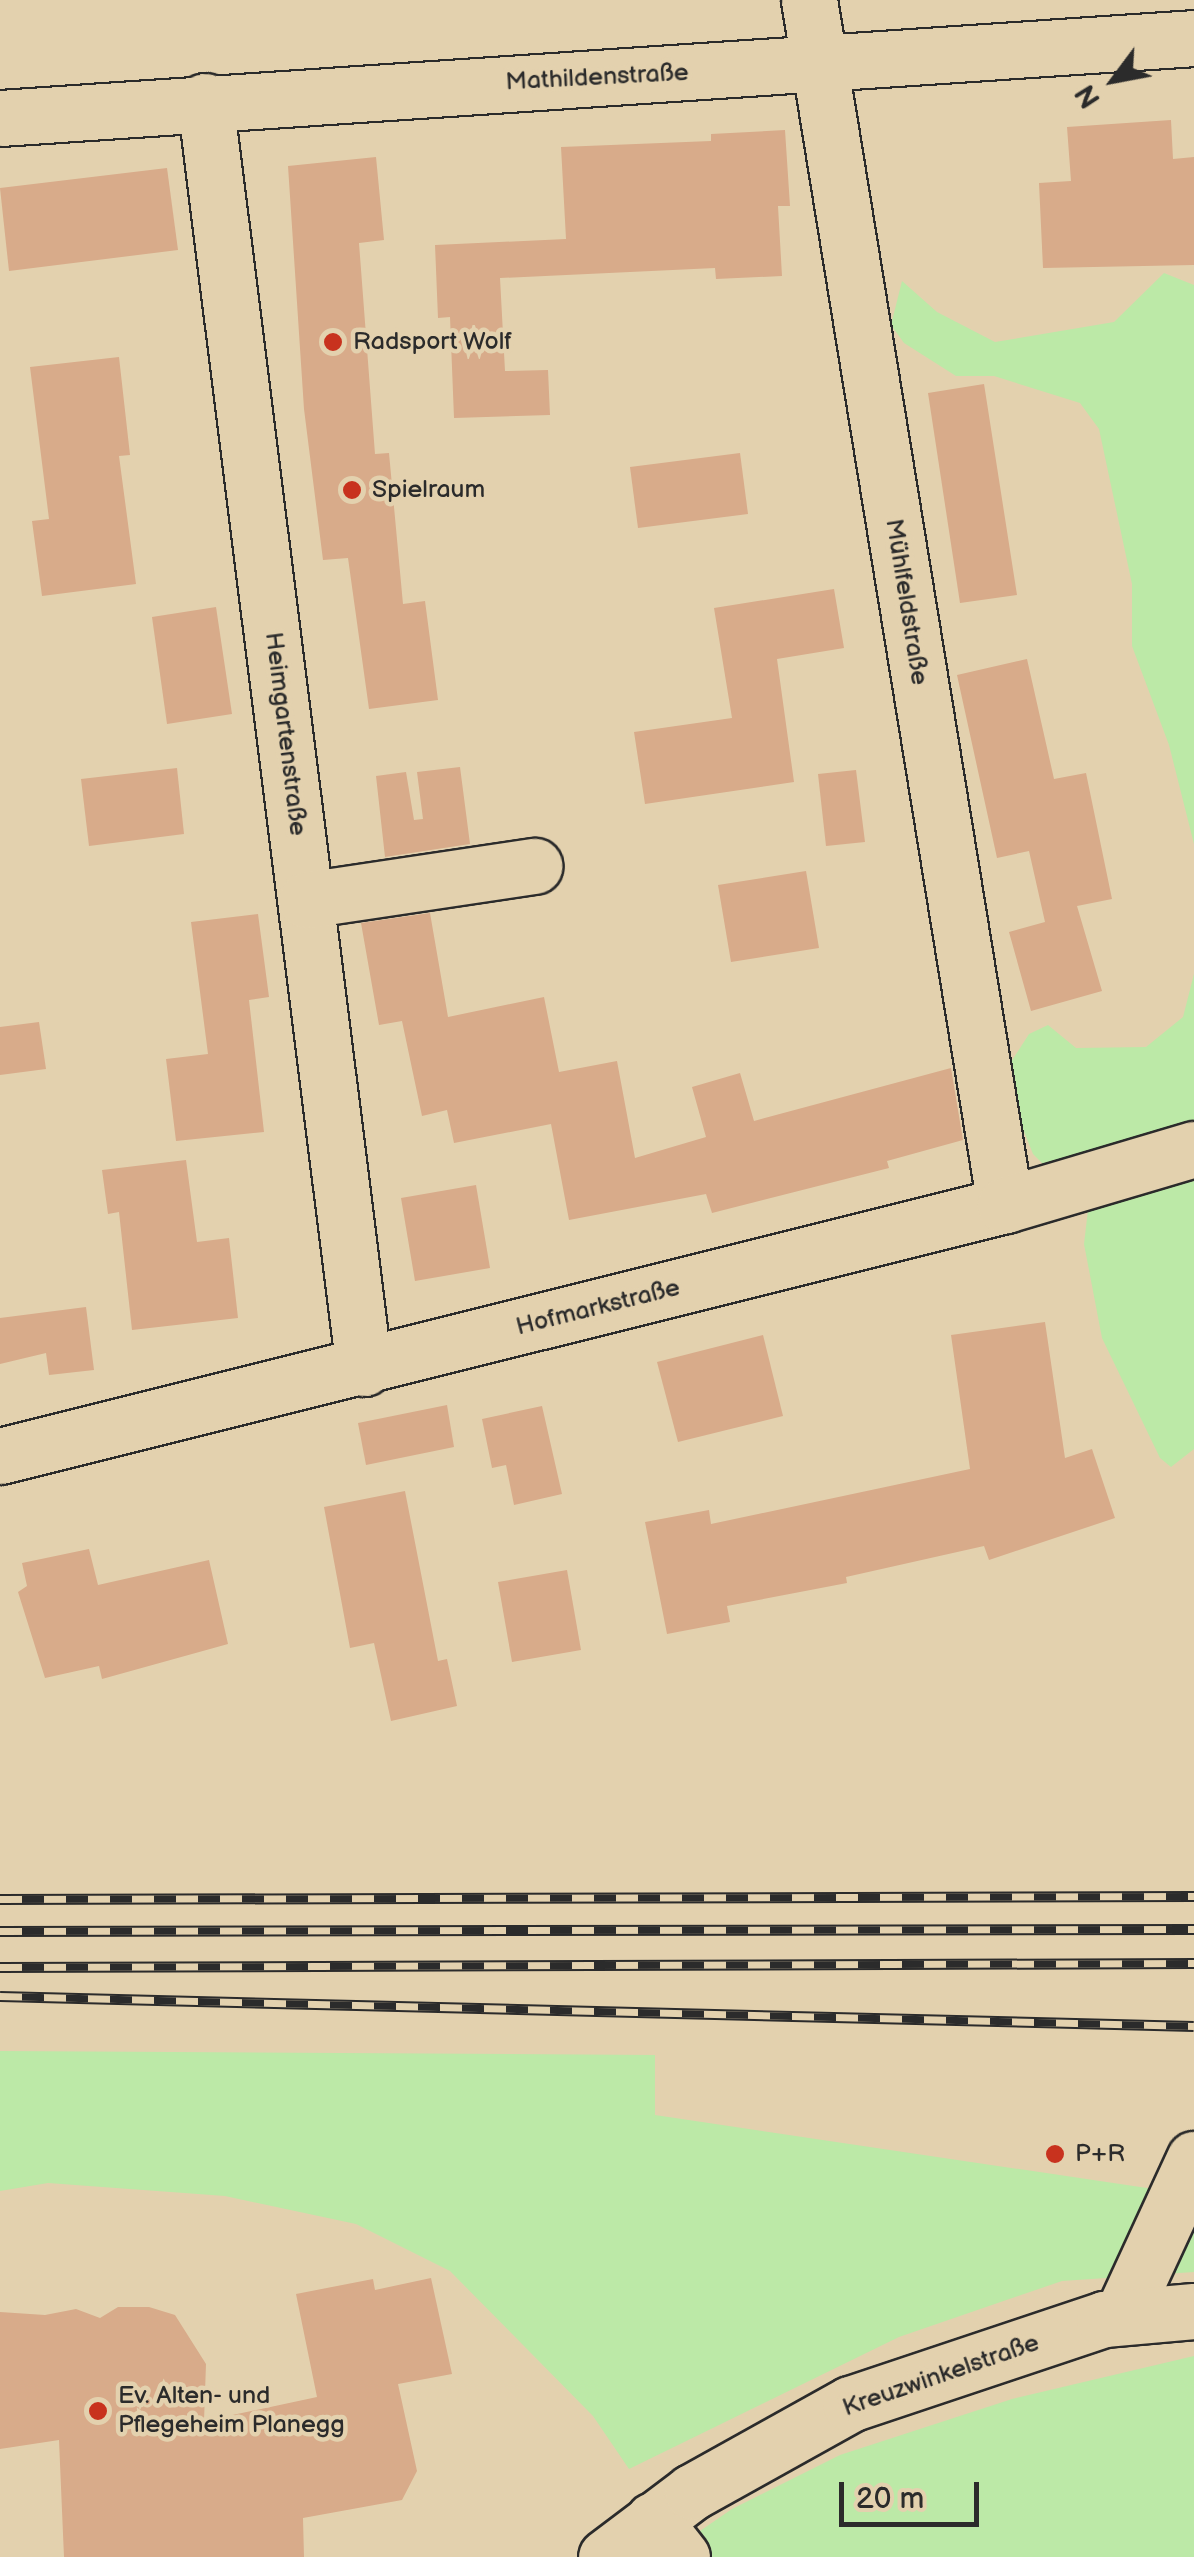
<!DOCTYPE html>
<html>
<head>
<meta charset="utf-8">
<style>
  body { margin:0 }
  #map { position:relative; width:1194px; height:2557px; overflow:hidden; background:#e3d1ae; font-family:"Balsamiq Sans",sans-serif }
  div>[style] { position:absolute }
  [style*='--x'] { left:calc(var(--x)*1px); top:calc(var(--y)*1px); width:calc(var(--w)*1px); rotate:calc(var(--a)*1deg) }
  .green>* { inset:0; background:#bce9a7 }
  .building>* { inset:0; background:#d8ab8a }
  .roads { filter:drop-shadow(2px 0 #2b2b2b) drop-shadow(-2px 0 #2b2b2b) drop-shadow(0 2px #2b2b2b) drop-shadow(0 -2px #2b2b2b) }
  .minor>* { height:55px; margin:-27.5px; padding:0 27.5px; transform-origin:27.5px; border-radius:27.5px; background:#e3d1ae }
  .rail>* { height:11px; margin-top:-5.5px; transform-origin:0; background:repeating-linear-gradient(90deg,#e3d1ae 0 22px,#2b2b2b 0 44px); box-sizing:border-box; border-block:2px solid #2b2b2b }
  .dots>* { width:28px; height:28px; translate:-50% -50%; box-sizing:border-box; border:5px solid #e3d1ae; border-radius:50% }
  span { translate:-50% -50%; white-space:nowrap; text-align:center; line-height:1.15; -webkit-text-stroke:9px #e3d1ae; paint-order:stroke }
  .street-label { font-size:25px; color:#2b2b2b }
  .poi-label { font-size:25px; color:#2b2b2b }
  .left { translate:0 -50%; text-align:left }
  .north { position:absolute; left:1064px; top:30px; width:100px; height:100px; -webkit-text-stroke:8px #e3d1ae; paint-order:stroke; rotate:238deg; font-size:28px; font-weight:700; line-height:40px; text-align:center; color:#2b2b2b }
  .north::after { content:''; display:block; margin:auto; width:35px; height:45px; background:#2b2b2b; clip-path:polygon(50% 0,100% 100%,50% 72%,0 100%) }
  .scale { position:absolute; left:839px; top:2482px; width:140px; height:45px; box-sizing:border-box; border:5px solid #2b2b2b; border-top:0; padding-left:12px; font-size:30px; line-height:35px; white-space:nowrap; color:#2b2b2b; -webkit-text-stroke:8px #e3d1ae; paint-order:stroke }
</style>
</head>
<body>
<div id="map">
  <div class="green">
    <div style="clip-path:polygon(1164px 273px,1194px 285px,1194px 844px,1169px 745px,1132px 646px,1132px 584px,1099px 429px,1080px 403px,994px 376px,956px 376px,904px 343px,891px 325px,902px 281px,937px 312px,995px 342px,1114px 322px)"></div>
    <div style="clip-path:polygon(1194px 974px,1194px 1135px,1050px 1171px,1033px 1154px,1017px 1114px,1009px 1065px,1029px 1034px,1048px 1025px,1076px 1048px,1146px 1047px,1183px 1017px)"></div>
    <div style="clip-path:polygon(1194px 1169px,1194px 1449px,1171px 1467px,1160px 1458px,1102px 1338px,1084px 1244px,1088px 1210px,1102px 1197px)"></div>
    <div style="clip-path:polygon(0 2051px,655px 2055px,655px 2115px,1194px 2195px,1194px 2272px,1062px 2281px,899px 2337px,629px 2469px,593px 2416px,450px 2271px,356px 2224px,225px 2196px,48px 2183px,0 2191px)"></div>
    <div style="clip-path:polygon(1194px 2356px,1194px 2557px,662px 2557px,732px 2509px,840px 2455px,1012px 2399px)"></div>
  </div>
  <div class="building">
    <div style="clip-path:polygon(1171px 120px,1173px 159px,1194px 157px,1194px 265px,1043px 268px,1039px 183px,1071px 181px,1067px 127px)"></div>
    <div style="clip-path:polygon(785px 130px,790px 206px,778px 206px,782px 276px,716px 279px,715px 268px,500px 278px,505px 371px,548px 370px,550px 415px,454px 418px,450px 317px,438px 318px,435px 245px,566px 239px,561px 147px,711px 141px,711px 134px)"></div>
    <div style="clip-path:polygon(376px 157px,384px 240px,359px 243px,375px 454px,389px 453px,403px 604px,425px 601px,438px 700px,369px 709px,348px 558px,323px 560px,304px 409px,288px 166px)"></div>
    <div style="clip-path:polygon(167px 168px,178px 250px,9px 271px,0 188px)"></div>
    <div style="clip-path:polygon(119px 357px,130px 455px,119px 456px,136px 584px,42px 596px,32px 521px,49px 519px,30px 367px)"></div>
    <div style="clip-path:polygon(984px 384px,1017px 595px,960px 603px,928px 393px)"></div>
    <div style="clip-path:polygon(740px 453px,748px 514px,638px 528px,630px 467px)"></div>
    <div style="clip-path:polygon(834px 589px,844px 648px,777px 659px,794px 782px,645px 804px,634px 732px,732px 718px,714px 608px)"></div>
    <div style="clip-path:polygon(216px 607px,232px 714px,167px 724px,152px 617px)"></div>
    <div style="clip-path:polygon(1027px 659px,1054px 779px,1086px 773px,1112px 899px,1077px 906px,1102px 991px,1031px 1011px,1009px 932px,1045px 922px,1029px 851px,997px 858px,957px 675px)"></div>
    <div style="clip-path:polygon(460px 767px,470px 844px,385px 857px,376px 776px,406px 772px,414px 820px,423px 819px,417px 772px)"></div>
    <div style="clip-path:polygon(177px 768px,184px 834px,89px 846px,81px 779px)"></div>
    <div style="clip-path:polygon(856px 770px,865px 842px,826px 846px,818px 774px)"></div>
    <div style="clip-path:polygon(806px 871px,819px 948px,731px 962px,718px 885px)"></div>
    <div style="clip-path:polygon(430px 913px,448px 1017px,544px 997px,559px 1072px,617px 1061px,635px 1158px,706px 1137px,692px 1087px,740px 1073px,754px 1121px,951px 1068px,963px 1140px,887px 1161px,889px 1168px,712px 1213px,706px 1194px,569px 1220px,551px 1124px,454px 1143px,447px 1110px,422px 1116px,402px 1021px,379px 1025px,361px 923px)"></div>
    <div style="clip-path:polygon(258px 914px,269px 997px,249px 1000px,264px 1132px,176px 1141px,166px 1059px,208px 1054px,191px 922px)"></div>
    <div style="clip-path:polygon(39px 1022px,46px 1069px,0 1075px,0 1027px)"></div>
    <div style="clip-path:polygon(186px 1160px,197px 1242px,229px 1238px,238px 1318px,132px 1330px,119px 1212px,108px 1214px,102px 1170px)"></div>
    <div style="clip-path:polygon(476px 1185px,490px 1268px,415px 1281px,401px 1198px)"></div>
    <div style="clip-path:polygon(86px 1307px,94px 1370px,49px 1375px,46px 1353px,0 1364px,0 1318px)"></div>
    <div style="clip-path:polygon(1045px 1322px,1065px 1458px,1092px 1449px,1115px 1518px,989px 1560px,984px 1546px,846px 1577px,847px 1583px,727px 1606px,730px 1622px,667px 1634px,645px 1522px,709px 1510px,711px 1524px,970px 1469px,951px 1335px)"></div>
    <div style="clip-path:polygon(763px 1335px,783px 1416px,678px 1442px,657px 1362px)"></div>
    <div style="clip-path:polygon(447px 1405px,454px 1447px,366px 1465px,358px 1423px)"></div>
    <div style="clip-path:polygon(542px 1406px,562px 1494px,514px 1505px,506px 1465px,492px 1468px,482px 1419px)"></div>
    <div style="clip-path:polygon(405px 1491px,438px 1661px,447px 1659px,457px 1706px,391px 1721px,374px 1643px,350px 1648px,324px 1507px)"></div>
    <div style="clip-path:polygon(89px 1549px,98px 1585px,209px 1560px,228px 1644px,102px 1679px,99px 1666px,45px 1678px,18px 1592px,27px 1586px,22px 1563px)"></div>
    <div style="clip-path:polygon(567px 1570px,581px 1650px,512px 1662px,498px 1582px)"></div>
    <div style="clip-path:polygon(431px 2278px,452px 2374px,398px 2384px,417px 2471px,402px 2500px,303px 2518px,304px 2557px,64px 2557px,59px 2440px,0 2449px,0 2312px,45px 2315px,76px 2309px,100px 2318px,118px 2307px,149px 2307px,175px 2315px,206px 2364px,204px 2421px,317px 2397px,296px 2294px,373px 2279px,375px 2290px)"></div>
  </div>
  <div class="roads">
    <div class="minor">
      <div style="--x:809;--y:0;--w:1221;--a:80.76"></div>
      <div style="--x:205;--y:101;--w:1277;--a:82.85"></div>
      <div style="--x:0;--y:118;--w:1197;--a:-3.83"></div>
      <div style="--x:306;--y:900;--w:231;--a:-8.5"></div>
      <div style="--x:0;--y:1456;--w:1036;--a:-14.02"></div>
      <div style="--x:1005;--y:1205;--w:197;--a:-16.5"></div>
      <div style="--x:1122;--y:2315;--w:172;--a:-65.2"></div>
      <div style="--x:653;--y:2520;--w:47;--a:51.9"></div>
      <div style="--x:606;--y:2557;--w:108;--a:-37.1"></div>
      <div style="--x:692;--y:2492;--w:181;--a:-29.1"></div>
      <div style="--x:850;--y:2404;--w:268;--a:-18.5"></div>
      <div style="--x:1104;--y:2319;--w:90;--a:-5.1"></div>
    </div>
  </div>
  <div class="rail">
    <div style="--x:0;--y:1899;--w:1194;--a:-0.14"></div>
    <div style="--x:0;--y:1931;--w:1194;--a:-0.1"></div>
    <div style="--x:0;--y:1967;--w:1194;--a:-0.19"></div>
    <div style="--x:0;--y:1996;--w:1194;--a:1.44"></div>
  </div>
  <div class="dots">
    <div style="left:333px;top:342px;background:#c8321e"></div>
    <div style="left:352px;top:490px;background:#c8321e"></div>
    <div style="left:1055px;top:2154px;background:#c8321e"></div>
    <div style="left:98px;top:2411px;background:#c8321e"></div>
  </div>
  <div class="street-label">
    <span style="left:597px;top:78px;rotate:-3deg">Mathildenstraße</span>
    <span style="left:906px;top:602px;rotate:81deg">Mühlfeldstraße</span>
    <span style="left:285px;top:734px;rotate:83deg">Heimgartenstraße</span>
    <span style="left:598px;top:1308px;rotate:-14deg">Hofmarkstraße</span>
    <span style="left:941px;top:2376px;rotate:-19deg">Kreuzwinkelstraße</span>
  </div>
  <div class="poi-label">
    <span class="left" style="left:353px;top:342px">Radsport Wolf</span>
    <span class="left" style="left:372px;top:490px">Spielraum</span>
    <span class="left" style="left:1075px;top:2154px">P+R</span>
    <span class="left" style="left:118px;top:2411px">Ev. Alten- und<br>Pflegeheim Planegg</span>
  </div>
  <div class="north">N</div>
  <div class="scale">20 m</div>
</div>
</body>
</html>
